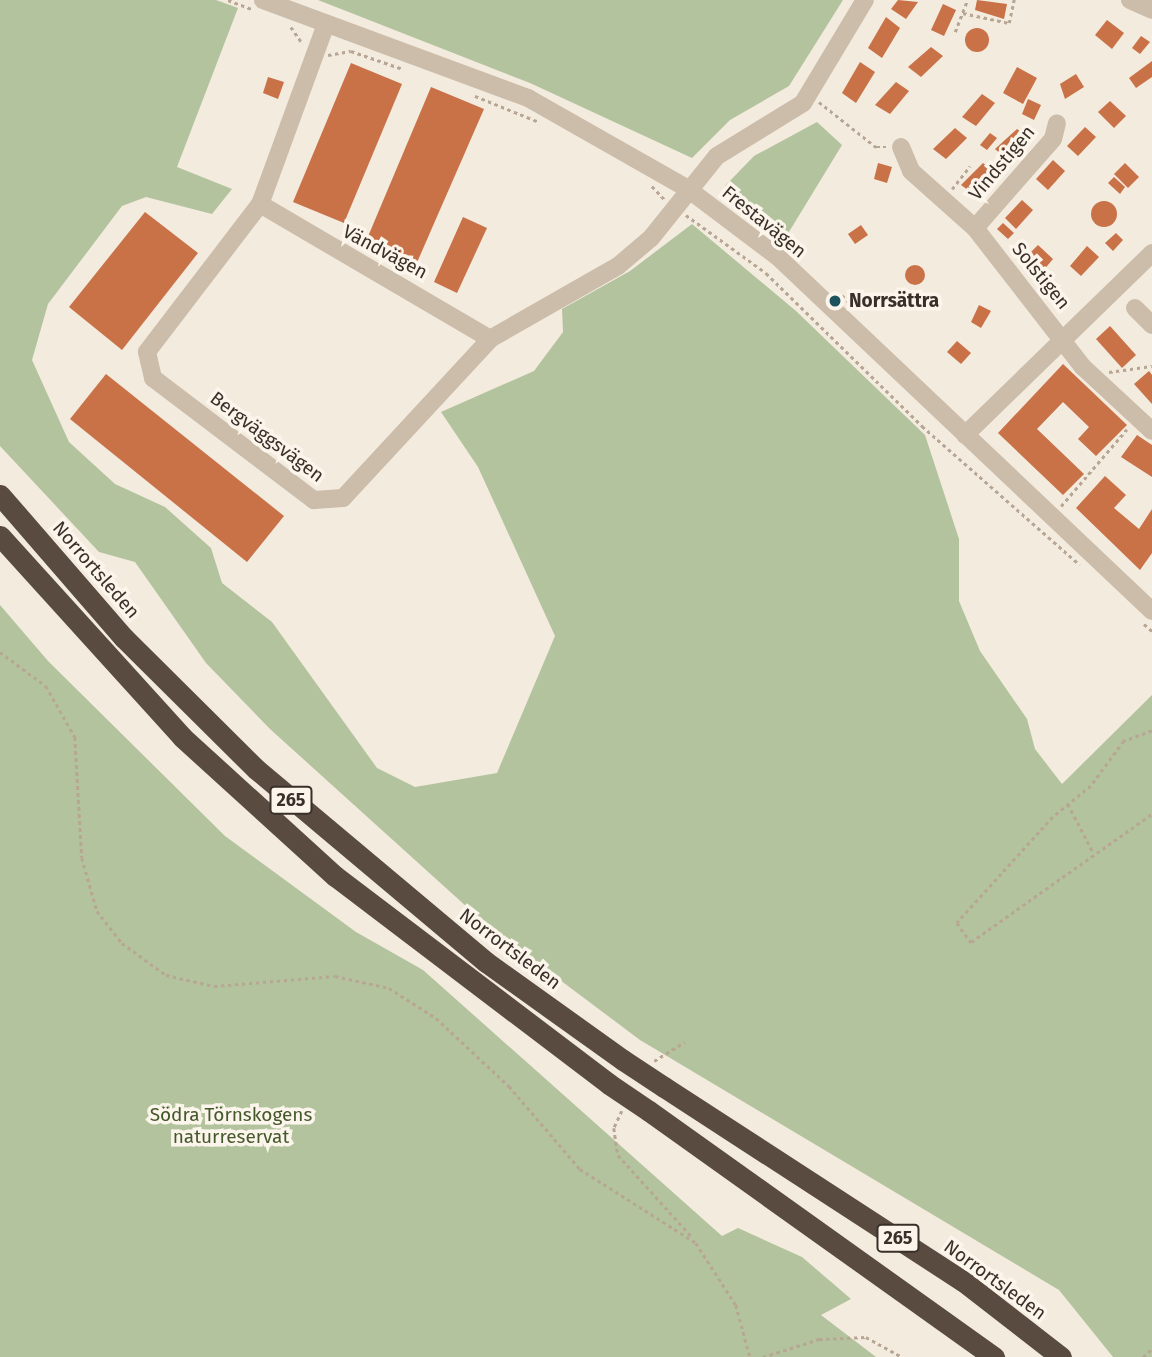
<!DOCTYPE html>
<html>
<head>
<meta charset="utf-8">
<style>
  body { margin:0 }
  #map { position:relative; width:1152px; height:1357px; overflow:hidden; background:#f3ebde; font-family:"Fira Sans",sans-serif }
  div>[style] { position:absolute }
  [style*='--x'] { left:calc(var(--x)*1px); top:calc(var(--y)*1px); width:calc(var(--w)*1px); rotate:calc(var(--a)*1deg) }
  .green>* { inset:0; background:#b3c39e }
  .building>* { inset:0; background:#c97147 }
  .round { border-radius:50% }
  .path>* { height:2.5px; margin-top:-1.25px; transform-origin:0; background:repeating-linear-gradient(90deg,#b8a694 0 3.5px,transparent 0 7px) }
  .minor>* { height:18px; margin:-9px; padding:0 9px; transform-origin:9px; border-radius:9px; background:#ccbcaa }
  .highway>* { height:21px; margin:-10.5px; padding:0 10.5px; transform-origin:10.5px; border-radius:10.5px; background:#5a4b40 }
  .highway-bridge>* { height:21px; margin:-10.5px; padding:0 10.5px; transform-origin:10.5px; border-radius:10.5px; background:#5a4b40 }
  .dots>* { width:19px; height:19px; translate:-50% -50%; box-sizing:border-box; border:4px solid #fbf5eb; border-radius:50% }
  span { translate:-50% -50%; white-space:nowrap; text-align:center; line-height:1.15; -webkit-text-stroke:7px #fbf5eb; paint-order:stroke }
  .shield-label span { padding:2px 5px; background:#fbf5eb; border:2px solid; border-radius:5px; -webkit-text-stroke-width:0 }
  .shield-label { font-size:18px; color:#393029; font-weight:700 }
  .street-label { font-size:19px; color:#393029 }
  .poi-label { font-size:19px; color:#393029; font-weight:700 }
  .left { translate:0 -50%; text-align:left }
  .park-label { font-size:19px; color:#45582c }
</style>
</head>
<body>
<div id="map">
  <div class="green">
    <div style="clip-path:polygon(0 0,216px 0,238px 8px,177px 167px,232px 189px,212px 214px,146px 197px,122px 206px,48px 304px,32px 360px,69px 442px,115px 484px,165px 507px,211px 548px,222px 583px,272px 622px,377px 768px,415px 787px,497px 773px,555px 636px,478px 467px,441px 412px,534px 371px,563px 332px,562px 309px,630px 271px,692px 224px,796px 311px,925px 435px,959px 539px,959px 601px,980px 651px,1027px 719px,1035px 749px,1062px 784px,1152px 695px,1152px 1357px,1113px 1357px,1059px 1290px,640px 1040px,488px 926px,270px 729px,206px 663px,135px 562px,99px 552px,0 446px)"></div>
    <div style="clip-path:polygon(318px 0,843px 0,789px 86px,730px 120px,692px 158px,530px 83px)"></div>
    <div style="clip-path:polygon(817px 122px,842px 145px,784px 240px,725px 186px,754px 156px)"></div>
    <div style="clip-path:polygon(0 605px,48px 661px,225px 836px,356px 932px,423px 970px,722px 1236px,738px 1228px,802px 1257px,851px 1299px,821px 1315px,876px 1357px,0 1357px)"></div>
  </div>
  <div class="building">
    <div style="clip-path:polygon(898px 0,918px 2px,906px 19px,891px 9px)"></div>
    <div style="clip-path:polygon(977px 0,1007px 4px,1004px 19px,975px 10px)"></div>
    <div style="clip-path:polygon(943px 4px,956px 10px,944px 36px,931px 30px)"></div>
    <div style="clip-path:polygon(886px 17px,900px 28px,882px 58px,868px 48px)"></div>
    <div style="clip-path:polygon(1107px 20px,1124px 33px,1112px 49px,1095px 35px)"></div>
    <div class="round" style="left:965px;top:28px;width:24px;height:24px"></div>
    <div style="clip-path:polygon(1141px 36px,1150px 42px,1140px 54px,1132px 48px)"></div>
    <div style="clip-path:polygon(931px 47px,943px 56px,921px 77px,908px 67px)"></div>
    <div style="clip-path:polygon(1152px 61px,1152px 77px,1136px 88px,1129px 78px)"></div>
    <div style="clip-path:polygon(860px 62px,875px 72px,856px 103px,842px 93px)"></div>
    <div style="clip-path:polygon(351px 63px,402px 84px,344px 223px,293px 202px)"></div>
    <div style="clip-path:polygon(1017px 67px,1037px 78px,1023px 104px,1003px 93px)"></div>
    <div style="clip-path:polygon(1076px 74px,1084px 87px,1065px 99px,1060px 84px)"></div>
    <div style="clip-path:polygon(268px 77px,284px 82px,278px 99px,263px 93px)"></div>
    <div style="clip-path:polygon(896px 82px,909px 91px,890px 114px,875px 105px)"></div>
    <div style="clip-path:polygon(431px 87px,484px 109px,415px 267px,364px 246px)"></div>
    <div style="clip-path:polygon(982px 94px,995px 103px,976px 126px,962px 117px)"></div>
    <div style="clip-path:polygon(1028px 99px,1041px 105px,1034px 120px,1022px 114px)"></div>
    <div style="clip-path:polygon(1110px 101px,1126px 116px,1114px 128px,1098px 112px)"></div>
    <div style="clip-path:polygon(1085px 127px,1096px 137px,1078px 156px,1067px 146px)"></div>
    <div style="clip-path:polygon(955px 128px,967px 138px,946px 159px,933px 149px)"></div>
    <div style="clip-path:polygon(1017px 129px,1029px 138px,1008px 160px,995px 149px)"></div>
    <div style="clip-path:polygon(990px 133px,997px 138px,987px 150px,980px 145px)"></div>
    <div style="clip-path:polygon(1053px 160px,1065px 171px,1048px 190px,1036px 179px)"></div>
    <div style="clip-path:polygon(878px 163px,892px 167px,887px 183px,874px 179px)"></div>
    <div style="clip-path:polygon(983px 163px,995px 172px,975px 195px,961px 185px)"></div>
    <div style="clip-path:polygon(1125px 163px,1139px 177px,1128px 188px,1114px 174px)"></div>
    <div style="clip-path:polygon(1114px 177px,1125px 187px,1120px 194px,1108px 183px)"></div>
    <div style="clip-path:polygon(1022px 200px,1033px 210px,1016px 229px,1005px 218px)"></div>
    <div class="round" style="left:1091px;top:201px;width:26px;height:26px"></div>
    <div style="clip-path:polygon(145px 212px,198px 253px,122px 350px,69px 307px)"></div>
    <div style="clip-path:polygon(463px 217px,487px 228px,457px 293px,434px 282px)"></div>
    <div style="clip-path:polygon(1003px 223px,1014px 233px,1008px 239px,997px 229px)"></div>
    <div style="clip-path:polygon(861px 225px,868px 235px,855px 244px,848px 234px)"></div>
    <div style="clip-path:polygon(1116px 233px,1123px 240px,1113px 251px,1105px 243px)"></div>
    <div style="clip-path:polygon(1038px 245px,1053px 259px,1042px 272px,1026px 257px)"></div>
    <div style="clip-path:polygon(1087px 246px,1099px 257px,1081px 276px,1070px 266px)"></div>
    <div class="round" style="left:905px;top:265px;width:20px;height:20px"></div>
    <div style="clip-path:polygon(979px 305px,991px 311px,981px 328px,971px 322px)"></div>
    <div style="clip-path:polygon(1110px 326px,1136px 355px,1122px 368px,1096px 339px)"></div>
    <div style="clip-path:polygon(957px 341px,971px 353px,961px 364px,947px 352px)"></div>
    <div style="clip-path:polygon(1063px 364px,1127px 425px,1096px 456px,1078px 439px,1089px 427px,1063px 402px,1037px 429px,1084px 474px,1063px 495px,998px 433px)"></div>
    <div style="clip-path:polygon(1149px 371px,1152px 375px,1152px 404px,1134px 384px)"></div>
    <div style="clip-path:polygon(106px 374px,284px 516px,247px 562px,70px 419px)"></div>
    <div style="clip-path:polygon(1137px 435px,1152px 445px,1152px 477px,1121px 457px)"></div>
    <div style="clip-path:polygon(1105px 476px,1126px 495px,1114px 508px,1139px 529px,1152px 509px,1152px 553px,1140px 570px,1076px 508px)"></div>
  </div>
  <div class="path">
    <div style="--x:228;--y:0;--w:25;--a:21"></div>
    <div style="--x:963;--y:13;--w:47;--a:12.3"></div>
    <div style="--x:1009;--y:23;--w:24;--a:-78"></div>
    <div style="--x:291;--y:27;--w:21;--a:55"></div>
    <div style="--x:955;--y:32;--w:34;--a:-69"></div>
    <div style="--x:328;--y:55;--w:23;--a:-10"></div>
    <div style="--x:351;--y:51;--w:55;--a:19.1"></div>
    <div style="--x:475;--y:96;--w:67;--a:22"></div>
    <div style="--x:819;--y:102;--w:73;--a:38.3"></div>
    <div style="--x:876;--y:147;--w:12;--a:0"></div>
    <div style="--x:652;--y:186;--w:18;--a:47"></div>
    <div style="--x:952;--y:189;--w:29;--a:-52"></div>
    <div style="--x:686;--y:215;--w:99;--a:35.9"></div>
    <div style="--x:766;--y:273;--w:219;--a:44.4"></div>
    <div style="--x:922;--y:426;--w:210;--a:41.3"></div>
    <div style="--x:842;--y:295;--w:13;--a:48"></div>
    <div style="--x:1109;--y:372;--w:43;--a:-7.9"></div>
    <div style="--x:1061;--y:506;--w:101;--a:-49.4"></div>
    <div style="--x:1144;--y:624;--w:11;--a:41"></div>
    <div style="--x:0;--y:652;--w:57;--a:36.5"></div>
    <div style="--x:46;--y:686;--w:59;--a:60.4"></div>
    <div style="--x:75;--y:737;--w:121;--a:86.7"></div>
    <div style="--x:82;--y:858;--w:55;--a:74.2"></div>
    <div style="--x:97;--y:911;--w:41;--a:52"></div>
    <div style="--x:122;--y:943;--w:54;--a:36"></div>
    <div style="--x:166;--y:975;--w:49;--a:12.9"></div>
    <div style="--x:214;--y:986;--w:121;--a:-4.7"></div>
    <div style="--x:335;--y:976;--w:55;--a:12.5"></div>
    <div style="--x:389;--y:988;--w:56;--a:32.6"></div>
    <div style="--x:436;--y:1018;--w:100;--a:43"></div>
    <div style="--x:509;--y:1086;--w:109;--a:49.5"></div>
    <div style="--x:580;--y:1169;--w:138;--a:32.5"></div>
    <div style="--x:696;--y:1243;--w:74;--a:57.2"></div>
    <div style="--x:736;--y:1305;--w:54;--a:74.9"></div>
    <div style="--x:1152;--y:731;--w:30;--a:160"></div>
    <div style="--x:1124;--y:741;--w:56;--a:126.3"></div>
    <div style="--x:1091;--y:786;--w:49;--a:140.8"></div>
    <div style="--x:1053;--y:817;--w:143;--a:132.2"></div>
    <div style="--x:957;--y:923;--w:24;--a:54"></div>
    <div style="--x:971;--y:942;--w:222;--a:-35.3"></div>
    <div style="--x:1068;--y:804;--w:56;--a:62.5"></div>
    <div style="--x:654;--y:1061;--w:36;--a:-32"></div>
    <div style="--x:622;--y:1111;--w:19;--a:115"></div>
    <div style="--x:614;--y:1128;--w:27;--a:82"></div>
    <div style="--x:618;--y:1155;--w:110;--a:47.9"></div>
    <div style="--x:763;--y:1357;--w:59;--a:-17.8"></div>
    <div style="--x:819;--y:1339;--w:47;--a:-2.4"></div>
    <div style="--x:866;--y:1337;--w:41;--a:29.1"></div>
    <div style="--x:1143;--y:1357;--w:12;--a:-42"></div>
  </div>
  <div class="minor">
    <div style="--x:263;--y:0;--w:283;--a:20.3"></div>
    <div style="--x:528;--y:98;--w:184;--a:29.6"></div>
    <div style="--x:688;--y:189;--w:113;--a:37.1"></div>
    <div style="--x:778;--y:257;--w:515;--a:43.43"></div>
    <div style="--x:1130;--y:0;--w:24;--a:24"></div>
    <div style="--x:326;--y:24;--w:192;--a:110.1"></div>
    <div style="--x:260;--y:204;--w:186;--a:127.4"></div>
    <div style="--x:147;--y:352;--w:27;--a:77"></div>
    <div style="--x:153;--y:378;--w:202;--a:37.2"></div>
    <div style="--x:314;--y:500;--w:29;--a:-4"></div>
    <div style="--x:343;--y:498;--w:217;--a:-47.2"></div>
    <div style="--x:490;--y:339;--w:147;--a:-29.7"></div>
    <div style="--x:618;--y:266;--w:43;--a:-40.3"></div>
    <div style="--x:651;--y:238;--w:105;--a:-51.2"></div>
    <div style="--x:717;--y:156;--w:101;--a:-31.6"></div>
    <div style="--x:803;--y:103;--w:120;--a:-59"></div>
    <div style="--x:901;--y:147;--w:26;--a:67"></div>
    <div style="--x:911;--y:171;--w:86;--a:41.7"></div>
    <div style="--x:975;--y:228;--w:176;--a:52.2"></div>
    <div style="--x:1083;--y:367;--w:94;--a:42.8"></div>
    <div style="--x:260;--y:204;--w:267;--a:30.4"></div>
    <div style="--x:975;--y:228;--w:118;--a:-48.8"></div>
    <div style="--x:1053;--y:139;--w:16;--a:-76"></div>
    <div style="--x:1135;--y:308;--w:24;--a:45"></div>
    <div style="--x:965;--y:435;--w:261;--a:-44.2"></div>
  </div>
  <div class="highway">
    <div style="--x:0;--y:495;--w:189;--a:49.1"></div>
    <div style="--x:124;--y:638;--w:186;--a:44.8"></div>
    <div style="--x:256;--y:769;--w:300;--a:40"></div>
    <div style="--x:486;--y:962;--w:168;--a:35.6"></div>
    <div style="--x:0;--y:536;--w:271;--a:47.8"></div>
    <div style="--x:182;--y:737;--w:207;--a:42.3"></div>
    <div style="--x:335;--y:876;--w:344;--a:37.2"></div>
    <div style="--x:664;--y:1087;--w:356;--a:33"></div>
    <div style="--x:963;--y:1281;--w:124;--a:37.8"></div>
    <div style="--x:649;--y:1111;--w:424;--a:35.5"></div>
  </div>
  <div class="highway-bridge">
    <div style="--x:623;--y:1060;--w:49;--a:33.4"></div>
    <div style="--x:609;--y:1084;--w:48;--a:34"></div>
  </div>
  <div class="dots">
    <div style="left:835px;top:301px;background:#1d535c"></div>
  </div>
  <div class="shield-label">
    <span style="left:291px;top:800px">265</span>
    <span style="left:898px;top:1238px">265</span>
  </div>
  <div class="street-label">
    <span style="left:1002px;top:163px;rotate:-50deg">Vindstigen</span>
    <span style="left:764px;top:222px;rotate:39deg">Frestavägen</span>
    <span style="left:385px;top:252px;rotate:28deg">Vändvägen</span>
    <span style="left:1041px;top:276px;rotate:51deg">Solstigen</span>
    <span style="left:267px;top:437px;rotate:37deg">Bergväggsvägen</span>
    <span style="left:96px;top:570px;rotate:49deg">Norrortsleden</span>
    <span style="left:510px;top:949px;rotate:37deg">Norrortsleden</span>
    <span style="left:995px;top:1280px;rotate:36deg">Norrortsleden</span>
  </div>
  <div class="poi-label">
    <span class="left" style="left:849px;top:301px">Norrsättra</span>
  </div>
  <div class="park-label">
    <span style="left:231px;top:1126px">Södra Törnskogens<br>naturreservat</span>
  </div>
</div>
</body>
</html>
